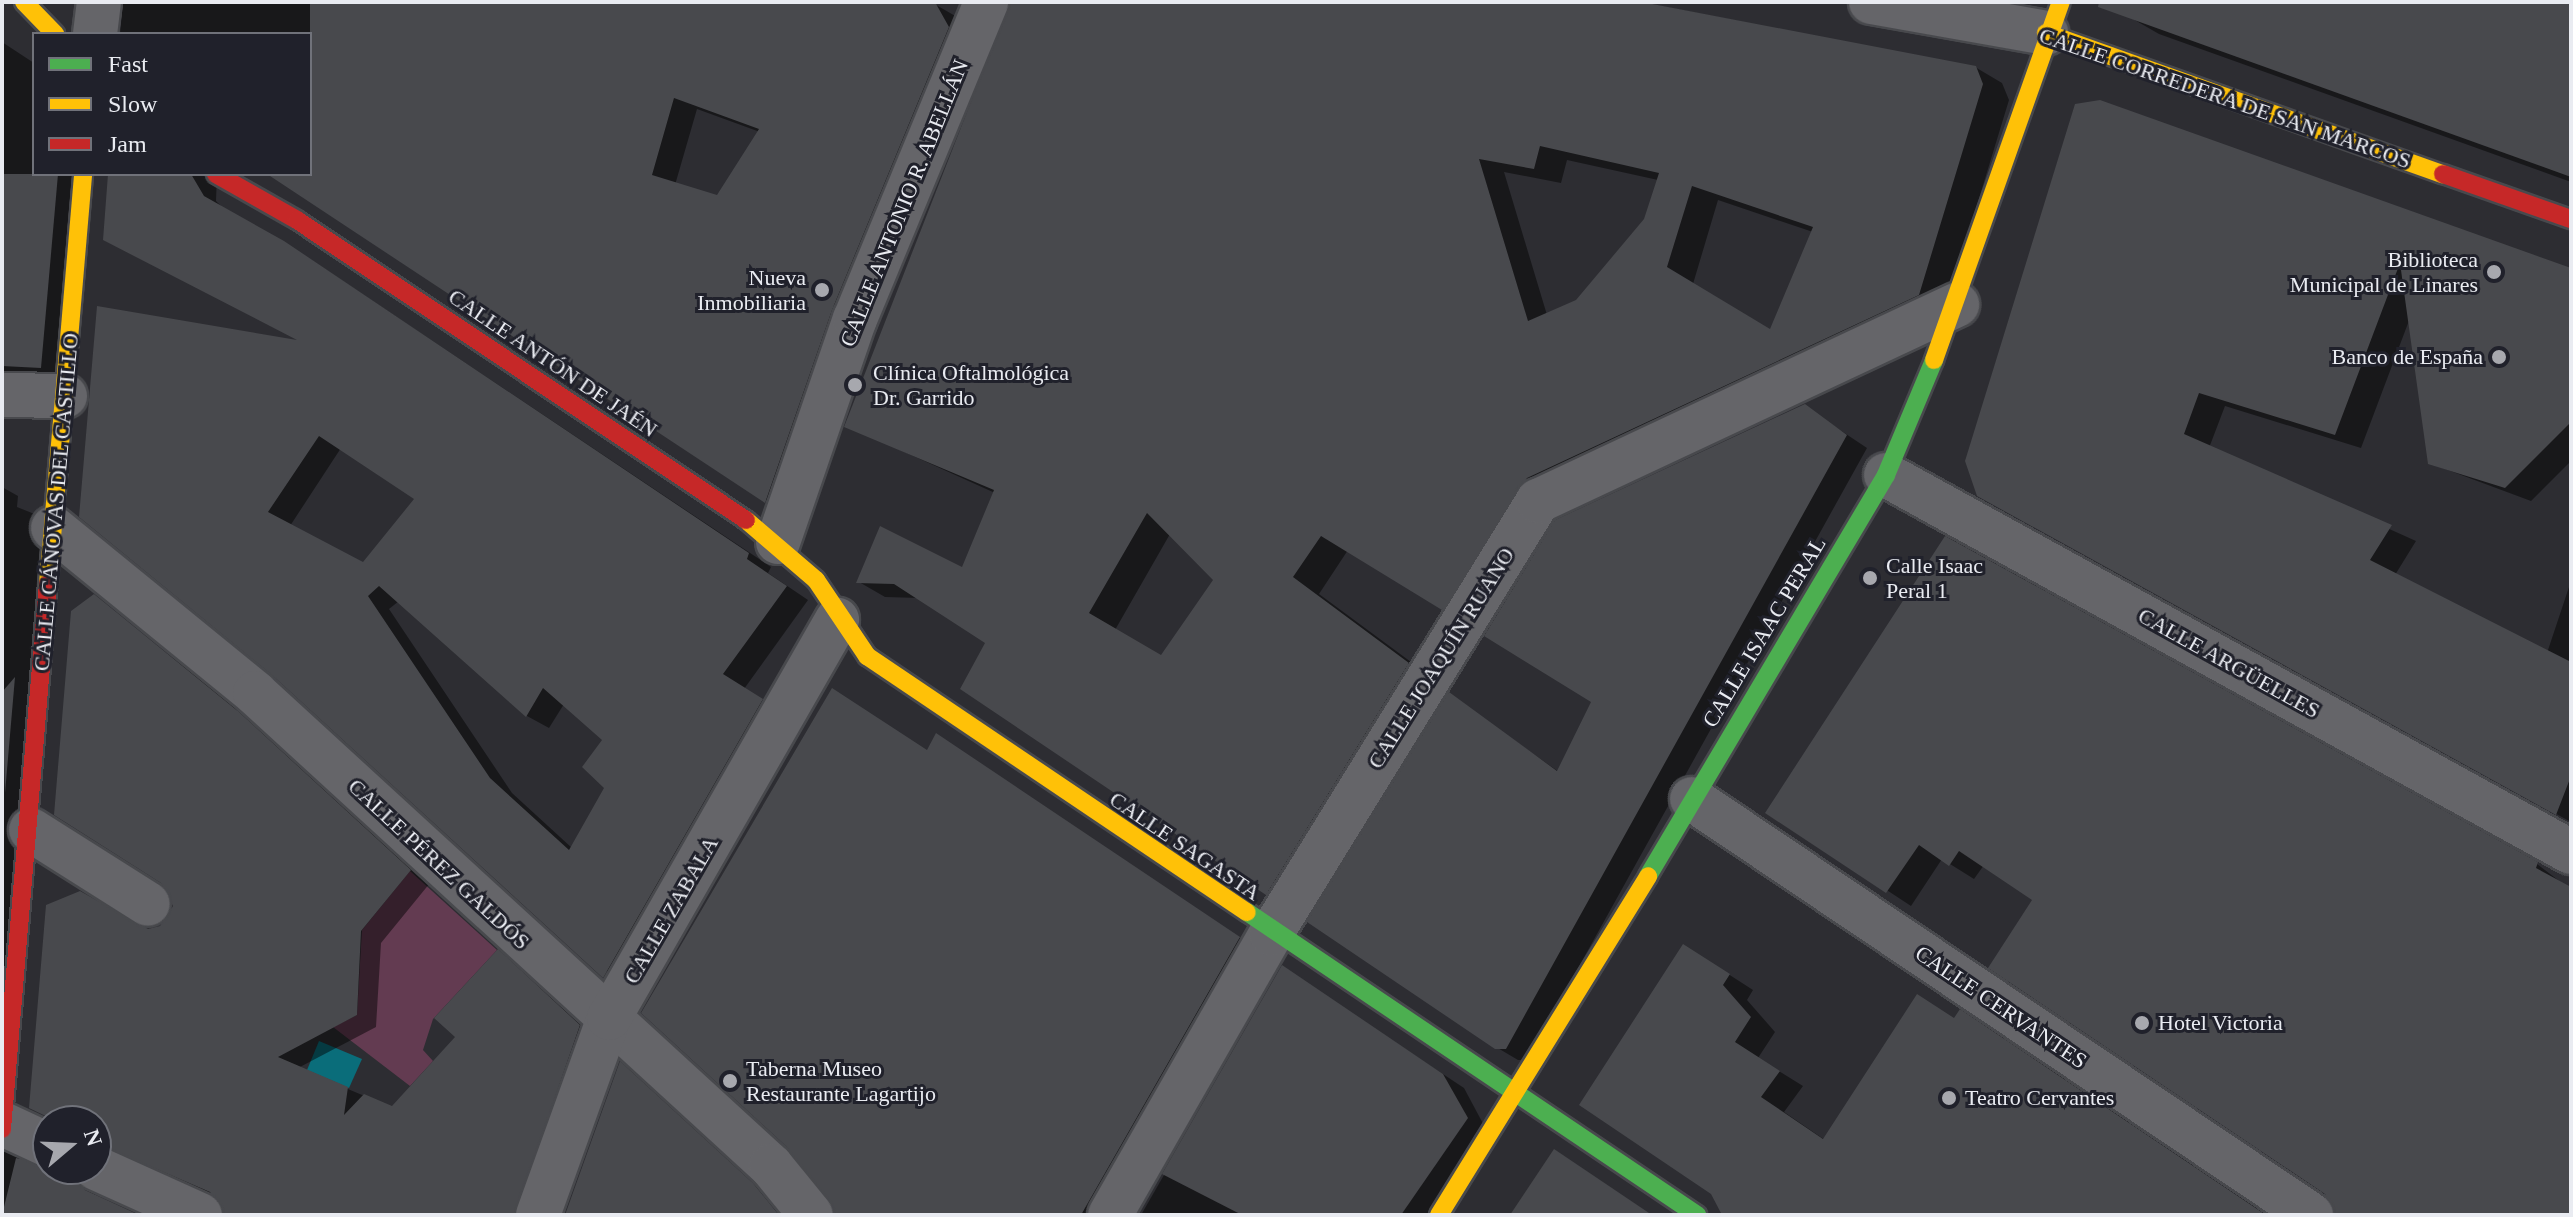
<!DOCTYPE html>
<html>
<head>
<meta charset="utf-8">
<style>
  body { margin:0 }
  #map { position:relative; width:2573px; height:1217px; overflow:hidden; background:#2d2d32; font-family:Georgia,serif }
  div>[style] { position:absolute }
  [style*='--x'] { left:calc(var(--x)*1px); top:calc(var(--y)*1px); width:calc(var(--w)*1px); rotate:calc(var(--a)*1deg) }
  .green>* { inset:0; background:#633b51 }
  .water>* { inset:0; background:#0a6d7a }
  .shadow>* { inset:0; background:#0007 }
  .building>* { inset:0; background:#48494d }
  .roads { filter:drop-shadow(2px 0 #48494d) drop-shadow(-2px 0 #48494d) drop-shadow(0 2px #48494d) drop-shadow(0 -2px #48494d) }
  .street>* { height:44px; margin:-22px; padding:0 22px; transform-origin:22px; border-radius:22px; background:#656569 }
  .fast>* { height:18px; margin:-9px; padding:0 9px; transform-origin:9px; border-radius:9px; background:#4caf50 }
  .slow>* { height:18px; margin:-9px; padding:0 9px; transform-origin:9px; border-radius:9px; background:#ffc107 }
  .jam>* { height:18px; margin:-9px; padding:0 9px; transform-origin:9px; border-radius:9px; background:#c62828 }
  .dots>* { width:22px; height:22px; translate:-50% -50%; box-sizing:border-box; border:4px solid #20212b; border-radius:50% }
  span { translate:-50% -50%; white-space:nowrap; text-align:center; line-height:1.15; -webkit-text-stroke:6px #20212b; paint-order:stroke }
  .street-label { font-size:22px; color:#e9ebf1 }
  .poi-label { font-size:22px; color:#e9ebf1 }
  .right { translate:-100% -50%; text-align:right }
  .left { translate:0 -50%; text-align:left }
  .frame { position:absolute; inset:0; border:4px solid #e9ebf1; pointer-events:none }
  .legend { position:absolute; left:32px; top:32px; width:280px; height:144px; box-sizing:border-box; background:#20212b; border:2px solid #70727a; margin:0; padding:10px 14px; list-style:none; font-size:24px; color:#e9ebf1 }
  .legend li { display:flex; align-items:center; gap:16px; height:40px }
  .legend b { width:40px; border:2px solid #70727a }
  .north { position:absolute; left:32px; top:1105px; width:80px; height:80px; box-sizing:border-box; background:#20212b; border:2px solid #70727a; border-radius:50%; rotate:71deg; font-size:22px; font-weight:700; line-height:32px; text-align:center; color:#e9ebf1 }
  .north::after { content:''; display:block; margin:auto; width:28px; height:36px; background:#a7a8ae; clip-path:polygon(50% 0,100% 100%,50% 72%,0 100%) }
</style>
</head>
<body>
<div id="map">
  <div class="green">
    <div style="clip-path:polygon(410px 871px,497px 950px,433px 1019px,423px 1050px,433px 1061px,410px 1086px,333px 1027px,357px 1015px,362px 930px)"></div>
  </div>
  <div class="water">
    <div style="clip-path:polygon(319px 1041px,362px 1059px,349px 1088px,307px 1070px)"></div>
  </div>
  <div class="shadow">
    <div style="clip-path:polygon(evenodd,123px 2px,931px 2px,957px 17px,788px 514px,270px 174px,310px 174px,310px 34px,120px 34px,123px 2px,697px 109px,760px 132px,718px 198px,675px 185px,697px 109px)"></div>
    <div style="clip-path:polygon(evenodd,1013px 2px,1640px 2px,1975px 67px,2002px 83px,2009px 100px,1945px 310px,1553px 494px,1469px 623px,1348px 550px,1319px 594px,1434px 679px,1293px 908px,1267px 893px,988px 642px,919px 598px,885px 597px,859px 582px,962px 570px,995px 493px,847px 426px,1013px 2px,1567px 160px,1658px 180px,1646px 220px,1577px 302px,1547px 315px,1504px 172px,1561px 183px,1567px 160px,1013px 2px,1718px 200px,1813px 232px,1772px 331px,1693px 284px,1718px 200px,1013px 2px,1170px 534px,1215px 580px,1162px 658px,1115px 630px,1170px 534px)"></div>
    <div style="clip-path:polygon(2121px 2px,2571px 2px,2571px 182px,2159px 34px,2126px 15px)"></div>
    <div style="clip-path:polygon(2px 42px,34px 63px,34px 174px,82px 174px,69px 383px,2px 379px)"></div>
    <div style="clip-path:polygon(2076px 106px,2571px 270px,2571px 461px,2531px 501px,2429px 463px,2410px 318px,2361px 448px,2225px 406px,2209px 448px,2416px 541px,2395px 575px,2547px 653px,2571px 581px,2571px 822px,2004px 510px)"></div>
    <div style="clip-path:polygon(evenodd,109px 174px,217px 174px,216px 201px,226px 211px,307px 257px,771px 567px,768px 573px,808px 600px,744px 689px,784px 713px,626px 989px,273px 673px,81px 516px,303px 343px,109px 174px,341px 448px,417px 498px,363px 565px,290px 526px,341px 448px,109px 174px,399px 601px,527px 716px,549px 728px,564px 704px,605px 739px,607px 787px,572px 848px,512px 793px,389px 609px,399px 601px)"></div>
    <div style="clip-path:polygon(1804px 406px,1867px 448px,1527px 1060px,1518px 1060px,1496px 1047px,1450px 695px,1559px 772px)"></div>
    <div style="clip-path:polygon(2px 487px,18px 496px,17px 507px,47px 519px,2px 1075px)"></div>
    <div style="clip-path:polygon(94px 596px,259px 726px,430px 883px,381px 943px,376px 1027px,298px 1068px,393px 1108px,458px 1037px,498px 952px,599px 1038px,536px 1215px,226px 1215px,223px 1202px,128px 1156px,103px 1158px,96px 1166px,96px 1121px,55px 1121px,31px 1107px,148px 931px,162px 927px,175px 906px)"></div>
    <div style="clip-path:polygon(937px 736px,1259px 951px,1108px 1215px,835px 1215px)"></div>
    <div style="clip-path:polygon(1768px 812px,2537px 864px,2571px 890px,2571px 1215px,2337px 1215px,2327px 1193px,2035px 900px,1984px 865px,1974px 879px,1942px 859px,1911px 906px)"></div>
    <div style="clip-path:polygon(1708px 961px,1753px 990px,1747px 1000px,1775px 1032px,1758px 1058px,1803px 1086px,1784px 1112px,1825px 1140px,1956px 1020px,1985px 1026px,2266px 1215px,1724px 1215px)"></div>
    <div style="clip-path:polygon(1283px 968px,1464px 1088px,1487px 1131px,1431px 1215px,1141px 1215px)"></div>
    <div style="clip-path:polygon(621px 1064px,641px 1076px,788px 1215px,567px 1215px)"></div>
    <div style="clip-path:polygon(2px 1150px,50px 1172px,94px 1169px,95px 1195px,135px 1215px,2px 1215px)"></div>
  </div>
  <div class="building">
    <div style="clip-path:polygon(evenodd,310px 2px,935px 2px,949px 27px,832px 310px,765px 503px,267px 174px,310px 174px,310px 2px,674px 98px,759px 129px,717px 195px,652px 175px,674px 98px)"></div>
    <div style="clip-path:polygon(evenodd,1010px 2px,1642px 2px,1976px 66px,1983px 84px,1919px 295px,1527px 478px,1442px 610px,1321px 536px,1293px 577px,1409px 663px,1266px 895px,960px 689px,985px 643px,894px 584px,856px 583px,880px 526px,962px 567px,994px 490px,844px 427px,1010px 2px,1540px 146px,1659px 173px,1644px 219px,1576px 300px,1528px 321px,1479px 159px,1534px 169px,1540px 146px,1010px 2px,1692px 186px,1813px 227px,1770px 329px,1667px 267px,1692px 186px,1010px 2px,1147px 513px,1213px 580px,1161px 655px,1089px 613px,1147px 513px)"></div>
    <div style="clip-path:polygon(2099px 2px,2571px 2px,2571px 177px,2098px 7px)"></div>
    <div style="clip-path:polygon(2100px 100px,2571px 268px,2571px 422px,2505px 488px,2428px 464px,2400px 263px,2335px 435px,2199px 393px,2184px 434px,2392px 525px,2370px 560px,2571px 662px,2571px 776px,2556px 815px,1977px 496px,1965px 461px,2075px 104px)"></div>
    <div style="clip-path:polygon(2px 174px,58px 174px,41px 368px,2px 366px)"></div>
    <div style="clip-path:polygon(evenodd,108px 174px,191px 174px,204px 196px,284px 241px,749px 553px,747px 559px,787px 586px,723px 674px,763px 699px,603px 978px,272px 675px,79px 517px,97px 306px,297px 340px,103px 240px,108px 174px,319px 436px,414px 499px,363px 562px,268px 512px,319px 436px,108px 174px,379px 586px,526px 717px,543px 688px,602px 740px,582px 767px,604px 788px,569px 850px,490px 778px,368px 596px,379px 586px)"></div>
    <div style="clip-path:polygon(1805px 404px,1847px 435px,1506px 1049px,1495px 1049px,1307px 922px,1449px 692px,1557px 771px,1591px 702px,1484px 636px,1555px 520px)"></div>
    <div style="clip-path:polygon(1945px 536px,2538px 862px,2536px 868px,2571px 887px,2571px 1215px,2336px 1215px,2325px 1194px,1988px 968px,2032px 900px,1959px 851px,1949px 866px,1919px 845px,1886px 893px,1765px 813px)"></div>
    <div style="clip-path:polygon(94px 594px,239px 712px,411px 870px,361px 931px,357px 1015px,278px 1057px,348px 1087px,344px 1115px,364px 1094px,392px 1106px,455px 1037px,434px 1018px,498px 949px,580px 1025px,514px 1215px,225px 1215px,210px 1192px,96px 1143px,96px 1121px,56px 1121px,29px 1108px,46px 905px,80px 891px,148px 929px,160px 926px,173px 906px,161px 883px,54px 815px,71px 611px)"></div>
    <div style="clip-path:polygon(15px 677px,5px 793px,2px 692px)"></div>
    <div style="clip-path:polygon(832px 688px,927px 750px,936px 733px,1240px 937px,1081px 1215px,835px 1215px,788px 1148px,641px 1013px)"></div>
    <div style="clip-path:polygon(1683px 944px,1730px 974px,1723px 985px,1751px 1017px,1735px 1042px,1780px 1071px,1761px 1097px,1823px 1139px,1917px 994px,1954px 1018px,1960px 1009px,2266px 1215px,1722px 1215px,1711px 1194px,1579px 1105px)"></div>
    <div style="clip-path:polygon(1282px 965px,1443px 1074px,1468px 1118px,1401px 1215px,1242px 1215px,1162px 1174px)"></div>
    <div style="clip-path:polygon(620px 1061px,753px 1183px,779px 1215px,565px 1215px)"></div>
    <div style="clip-path:polygon(1554px 1149px,1652px 1215px,1510px 1215px)"></div>
    <div style="clip-path:polygon(16px 1158px,71px 1169px,85px 1190px,139px 1215px,2px 1215px)"></div>
  </div>
  <div class="roads">
    <div class="street">
      <div style="--x:1871;--y:2;--w:178;--a:10"></div>
      <div style="--x:95;--y:34;--w:32;--a:-83"></div>
      <div style="--x:2;--y:395;--w:63;--a:0.9"></div>
      <div style="--x:1886;--y:475;--w:782;--a:28.83"></div>
      <div style="--x:53;--y:528;--w:261;--a:39.2"></div>
      <div style="--x:255;--y:693;--w:700;--a:42.51"></div>
      <div style="--x:771;--y:1166;--w:63;--a:50.8"></div>
      <div style="--x:778;--y:542;--w:236;--a:-71"></div>
      <div style="--x:855;--y:319;--w:343;--a:-67.5"></div>
      <div style="--x:1692;--y:799;--w:746;--a:33.9"></div>
      <div style="--x:31;--y:830;--w:138;--a:32.3"></div>
      <div style="--x:3;--y:1124;--w:50;--a:25"></div>
      <div style="--x:96;--y:1168;--w:114;--a:24.3"></div>
      <div style="--x:538;--y:1215;--w:209;--a:-70.2"></div>
      <div style="--x:609;--y:1018;--w:459;--a:-60.2"></div>
      <div style="--x:1110;--y:1215;--w:324;--a:-60.2"></div>
      <div style="--x:1271;--y:934;--w:509;--a:-58.34"></div>
      <div style="--x:1538;--y:501;--w:463;--a:-25.1"></div>
    </div>
    <div class="fast">
      <div style="--x:1648;--y:876;--w:466;--a:-59.3"></div>
      <div style="--x:1886;--y:475;--w:125;--a:-67.3"></div>
      <div style="--x:1247;--y:912;--w:543;--a:33.95"></div>
    </div>
    <div class="slow">
      <div style="--x:24;--y:2;--w:45;--a:45.9"></div>
      <div style="--x:2046;--y:33;--w:421;--a:19.6"></div>
      <div style="--x:1934;--y:360;--w:380;--a:-70.5"></div>
      <div style="--x:746;--y:520;--w:92;--a:40.6"></div>
      <div style="--x:816;--y:580;--w:92;--a:56.1"></div>
      <div style="--x:867;--y:656;--w:458;--a:34"></div>
      <div style="--x:48;--y:584;--w:411;--a:-85.1"></div>
      <div style="--x:1439;--y:1215;--w:398;--a:-58.3"></div>
    </div>
    <div class="jam">
      <div style="--x:216;--y:174;--w:93;--a:29.6"></div>
      <div style="--x:297;--y:220;--w:540;--a:33.75"></div>
      <div style="--x:2443;--y:174;--w:136;--a:19.4"></div>
      <div style="--x:2;--y:1129;--w:547;--a:-85.18"></div>
    </div>
  </div>
  <div class="dots">
    <div style="left:2494px;top:272px;background:#a7a8ae"></div>
    <div style="left:822px;top:290px;background:#a7a8ae"></div>
    <div style="left:2499px;top:357px;background:#a7a8ae"></div>
    <div style="left:855px;top:385px;background:#a7a8ae"></div>
    <div style="left:1870px;top:578px;background:#a7a8ae"></div>
    <div style="left:2142px;top:1023px;background:#a7a8ae"></div>
    <div style="left:730px;top:1081px;background:#a7a8ae"></div>
    <div style="left:1949px;top:1098px;background:#a7a8ae"></div>
  </div>
  <div class="street-label">
    <span style="left:2225px;top:98px;rotate:19deg">CALLE CORREDERA DE SAN MARCOS</span>
    <span style="left:904px;top:203px;rotate:-68deg">CALLE ANTONIO R. ABELLÁN</span>
    <span style="left:553px;top:363px;rotate:34deg">CALLE ANTÓN DE JAÉN</span>
    <span style="left:56px;top:502px;rotate:-85deg">CALLE CÁNOVAS DEL CASTILLO</span>
    <span style="left:1764px;top:632px;rotate:-59deg">CALLE ISAAC PERAL</span>
    <span style="left:1441px;top:658px;rotate:-58deg">CALLE JOAQUÍN RUANO</span>
    <span style="left:2229px;top:663px;rotate:29deg">CALLE ARGÜELLES</span>
    <span style="left:1185px;top:846px;rotate:34deg">CALLE SAGASTA</span>
    <span style="left:439px;top:864px;rotate:43deg">CALLE PÉREZ GALDÓS</span>
    <span style="left:671px;top:910px;rotate:-60deg">CALLE ZABALA</span>
    <span style="left:2001px;top:1007px;rotate:34deg">CALLE CERVANTES</span>
  </div>
  <div class="poi-label">
    <span class="right" style="left:2478px;top:272px">Biblioteca<br>Municipal de Linares</span>
    <span class="right" style="left:806px;top:290px">Nueva<br>Inmobiliaria</span>
    <span class="right" style="left:2483px;top:357px">Banco de España</span>
    <span class="left" style="left:873px;top:385px">Clínica Oftalmológica<br>Dr. Garrido</span>
    <span class="left" style="left:1886px;top:578px">Calle Isaac<br>Peral 1</span>
    <span class="left" style="left:2158px;top:1023px">Hotel Victoria</span>
    <span class="left" style="left:746px;top:1081px">Taberna Museo<br>Restaurante Lagartijo</span>
    <span class="left" style="left:1965px;top:1098px">Teatro Cervantes</span>
  </div>
  <div class="frame"></div>
  <ul class="legend">
  <li><b style="height:10px;background:#4caf50"></b>Fast</li>
  <li><b style="height:10px;background:#ffc107"></b>Slow</li>
  <li><b style="height:10px;background:#c62828"></b>Jam</li>
  </ul>
  <div class="north">N</div>
</div>
</body>
</html>
